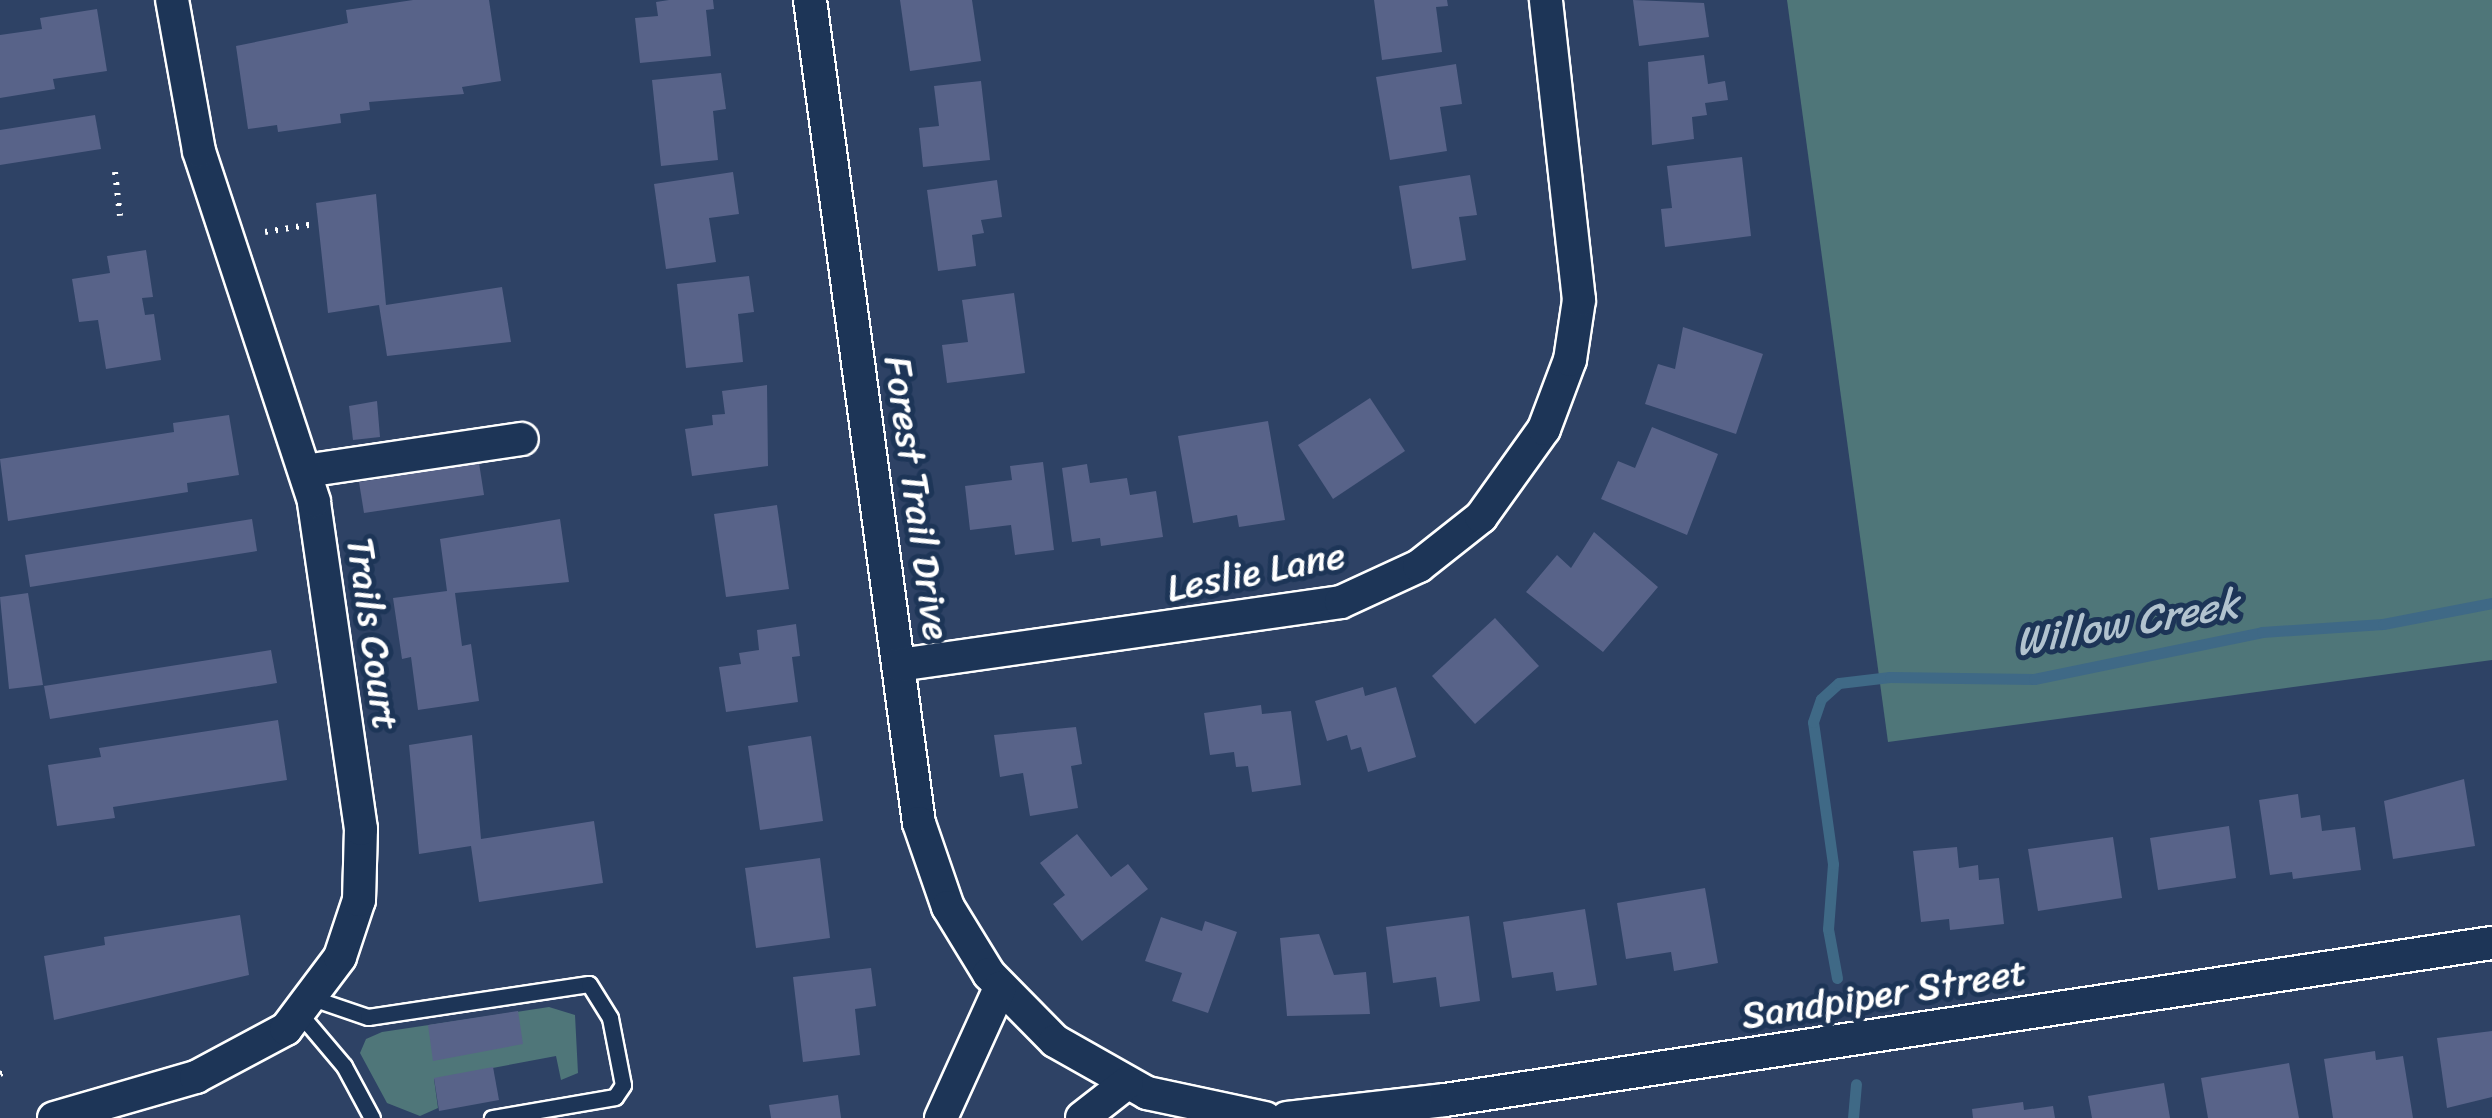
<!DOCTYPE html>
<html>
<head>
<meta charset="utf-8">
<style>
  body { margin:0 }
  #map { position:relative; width:2492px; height:1118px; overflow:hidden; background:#2e4265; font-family:Sriracha,sans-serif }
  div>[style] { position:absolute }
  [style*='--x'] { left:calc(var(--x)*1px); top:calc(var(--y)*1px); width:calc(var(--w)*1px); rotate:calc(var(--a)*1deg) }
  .green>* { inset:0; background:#4f7679 }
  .stream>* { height:11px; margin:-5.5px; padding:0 5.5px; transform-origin:5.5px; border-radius:5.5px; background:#3f6986 }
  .building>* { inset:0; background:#586389 }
  .path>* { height:6px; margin-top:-3px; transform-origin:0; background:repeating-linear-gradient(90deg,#fff 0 2.5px,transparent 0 10.5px) }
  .roads { filter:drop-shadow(2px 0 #fff) drop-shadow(-2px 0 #fff) drop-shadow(0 2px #fff) drop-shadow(0 -2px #fff) }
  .lane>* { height:15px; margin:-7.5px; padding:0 7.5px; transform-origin:7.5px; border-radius:7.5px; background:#1d3557 }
  .street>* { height:32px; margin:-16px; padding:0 16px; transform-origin:16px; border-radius:16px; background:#1d3557 }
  span { translate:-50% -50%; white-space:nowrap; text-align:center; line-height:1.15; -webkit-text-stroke:10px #1d3557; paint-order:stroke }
  .street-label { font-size:38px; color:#fff }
  .water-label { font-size:40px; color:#b2c3cf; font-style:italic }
</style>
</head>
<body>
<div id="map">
  <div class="green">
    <div style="clip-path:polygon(1787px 0,2492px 0,2492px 660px,1888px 742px)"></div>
    <div style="clip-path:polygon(549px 1007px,575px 1015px,578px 1073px,561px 1080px,556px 1056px,434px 1079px,438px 1108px,420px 1116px,387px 1103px,360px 1053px,366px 1039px,382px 1032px)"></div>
  </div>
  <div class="stream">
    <div style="--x:1837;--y:978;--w:50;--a:-100.4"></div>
    <div style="--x:1828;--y:929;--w:65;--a:-85.6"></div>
    <div style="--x:1833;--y:864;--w:143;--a:-98"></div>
    <div style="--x:1813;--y:722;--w:24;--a:-71"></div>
    <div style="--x:1821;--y:699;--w:24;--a:-42"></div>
    <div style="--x:1839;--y:683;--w:51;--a:-6.7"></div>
    <div style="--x:1890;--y:677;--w:144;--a:0.8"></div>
    <div style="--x:2034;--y:679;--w:233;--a:-11.6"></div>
    <div style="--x:2262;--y:632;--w:121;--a:-3.8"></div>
    <div style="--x:2383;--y:624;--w:111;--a:-10.9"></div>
    <div style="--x:1853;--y:1118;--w:34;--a:-85"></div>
  </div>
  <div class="building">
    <div style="clip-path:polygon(413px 0,489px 0,501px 81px,462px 87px,464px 94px,369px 102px,370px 110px,340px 114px,341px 123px,278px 132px,277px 125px,248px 129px,236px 46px,348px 23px,346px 10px)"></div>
    <div style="clip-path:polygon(669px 0,713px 0,714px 9px,706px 10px,711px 56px,640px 63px,635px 18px,658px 16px,656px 2px)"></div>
    <div style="clip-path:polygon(900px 0,972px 0,981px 61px,910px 71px)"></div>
    <div style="clip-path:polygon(1374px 0,1447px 0,1448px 6px,1436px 7px,1442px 52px,1382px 60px)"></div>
    <div style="clip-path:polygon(1633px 0,1704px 3px,1709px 37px,1639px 46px)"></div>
    <div style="clip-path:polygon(97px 9px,107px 71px,53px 79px,55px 89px,0 98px,0 35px,42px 29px,40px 18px)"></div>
    <div style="clip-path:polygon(1704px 55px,1708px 84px,1725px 81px,1728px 100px,1705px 103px,1707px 115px,1692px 117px,1694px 139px,1652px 145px,1648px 62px)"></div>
    <div style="clip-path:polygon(1456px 64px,1462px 104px,1440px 107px,1447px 151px,1390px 160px,1376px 77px)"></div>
    <div style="clip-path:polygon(721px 73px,726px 109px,713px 111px,718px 160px,661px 166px,652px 80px)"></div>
    <div style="clip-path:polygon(981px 81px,990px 160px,923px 167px,919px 128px,939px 126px,934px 86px)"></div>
    <div style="clip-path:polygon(95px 115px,101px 149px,0 165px,0 130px)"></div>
    <div style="clip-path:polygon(1742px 157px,1751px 236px,1665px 247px,1661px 209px,1672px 208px,1667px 166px)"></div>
    <div style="clip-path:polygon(733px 172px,739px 214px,709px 218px,716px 262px,666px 269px,654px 184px)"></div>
    <div style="clip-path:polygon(1470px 175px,1477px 215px,1459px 217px,1466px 260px,1412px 269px,1399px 186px)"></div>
    <div style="clip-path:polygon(997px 180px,1002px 217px,981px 220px,984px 233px,972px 235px,976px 266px,938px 271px,927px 190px)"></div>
    <div style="clip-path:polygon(376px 194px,386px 305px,502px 287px,511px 342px,387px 356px,379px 305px,328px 313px,316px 203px)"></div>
    <div style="clip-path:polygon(146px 250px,153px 297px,142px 298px,145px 315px,154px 314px,161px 360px,106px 369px,98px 320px,79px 322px,72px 279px,110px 273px,107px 256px)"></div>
    <div style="clip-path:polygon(749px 276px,754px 312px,738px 314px,743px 362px,686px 368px,677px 284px)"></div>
    <div style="clip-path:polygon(1014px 293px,1025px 373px,947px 383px,942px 345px,968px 342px,962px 300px)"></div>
    <div style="clip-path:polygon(1683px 327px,1763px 354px,1736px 434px,1645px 404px,1658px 364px,1675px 369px)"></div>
    <div style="clip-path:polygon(767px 385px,768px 466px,692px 476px,685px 429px,713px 425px,712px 415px,725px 414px,722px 391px)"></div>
    <div style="clip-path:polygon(1370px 398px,1405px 451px,1333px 499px,1298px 445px)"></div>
    <div style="clip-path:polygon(377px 401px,380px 437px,353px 440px,349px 406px)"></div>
    <div style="clip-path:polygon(229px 415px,239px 475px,187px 483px,188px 492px,8px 521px,0 459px,174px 432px,173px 423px)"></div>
    <div style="clip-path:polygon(1268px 421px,1285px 520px,1239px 527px,1237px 515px,1193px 523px,1178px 436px)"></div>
    <div style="clip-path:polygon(1652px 427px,1718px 454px,1687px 535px,1601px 499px,1618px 461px,1635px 468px)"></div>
    <div style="clip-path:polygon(1043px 462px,1054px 550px,1015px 555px,1011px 525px,970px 530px,965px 486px,1012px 480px,1010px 466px)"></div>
    <div style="clip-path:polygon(479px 463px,484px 495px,364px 513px,359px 482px)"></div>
    <div style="clip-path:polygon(1087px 464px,1090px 483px,1127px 478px,1130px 495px,1156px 491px,1163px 537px,1101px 546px,1100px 538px,1072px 542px,1062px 468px)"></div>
    <div style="clip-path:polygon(777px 505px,789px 589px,726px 597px,714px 514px)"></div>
    <div style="clip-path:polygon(252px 519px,257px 551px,30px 587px,25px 555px)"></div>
    <div style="clip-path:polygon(560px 519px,569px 582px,455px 593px,462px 646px,471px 644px,479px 701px,418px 710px,411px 657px,402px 659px,393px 598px,447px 591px,440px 539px)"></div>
    <div style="clip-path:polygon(1594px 532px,1658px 587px,1603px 652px,1526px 592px,1557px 555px,1571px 568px)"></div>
    <div style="clip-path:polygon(28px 593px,43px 685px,9px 689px,0 597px)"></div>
    <div style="clip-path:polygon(1495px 618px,1539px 666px,1475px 724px,1432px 676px)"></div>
    <div style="clip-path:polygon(796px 624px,800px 656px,792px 657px,798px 702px,726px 712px,719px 667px,741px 664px,739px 653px,759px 650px,757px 630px)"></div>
    <div style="clip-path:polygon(271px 650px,277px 683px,50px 719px,44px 686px)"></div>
    <div style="clip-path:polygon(1363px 687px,1365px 696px,1396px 687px,1416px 757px,1368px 772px,1361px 747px,1351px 750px,1347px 735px,1327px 741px,1315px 701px)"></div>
    <div style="clip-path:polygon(1261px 705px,1262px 714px,1291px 711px,1301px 785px,1252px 792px,1248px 766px,1236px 767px,1234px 752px,1210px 755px,1204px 713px)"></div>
    <div style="clip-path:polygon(278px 720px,287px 780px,113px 807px,115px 818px,57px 826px,48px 765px,101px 757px,99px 748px)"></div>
    <div style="clip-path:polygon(1076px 727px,1082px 764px,1071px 766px,1078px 808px,1030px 816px,1023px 773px,1000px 777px,994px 735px)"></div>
    <div style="clip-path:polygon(472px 735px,481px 839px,594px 821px,603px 883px,479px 902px,471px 846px,419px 854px,409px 745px)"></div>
    <div style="clip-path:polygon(811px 736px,823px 821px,760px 830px,748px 746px)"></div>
    <div style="clip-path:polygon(2464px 779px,2475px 846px,2393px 859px,2384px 801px)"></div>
    <div style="clip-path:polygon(2298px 794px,2301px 818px,2320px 815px,2322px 831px,2355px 827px,2361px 870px,2293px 879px,2292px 872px,2270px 875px,2259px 800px)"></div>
    <div style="clip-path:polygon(2229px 826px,2236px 878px,2158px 890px,2150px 838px)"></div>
    <div style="clip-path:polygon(1077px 834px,1111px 877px,1128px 864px,1148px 889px,1082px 941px,1053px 904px,1065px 895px,1040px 863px)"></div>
    <div style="clip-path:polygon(2113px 837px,2122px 898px,2038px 911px,2028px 849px)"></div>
    <div style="clip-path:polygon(1957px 847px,1959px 868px,1978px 865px,1979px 880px,1999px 878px,2004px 924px,1950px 930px,1949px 919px,1921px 922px,1913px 851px)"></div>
    <div style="clip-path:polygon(820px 858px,830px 938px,756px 948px,745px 868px)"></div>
    <div style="clip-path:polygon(1705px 888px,1718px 963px,1674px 971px,1671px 952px,1626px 959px,1617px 903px)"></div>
    <div style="clip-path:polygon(1585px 909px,1597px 985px,1556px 991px,1553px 972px,1512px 978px,1503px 922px)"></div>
    <div style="clip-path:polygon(240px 915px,249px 975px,54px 1020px,44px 956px,105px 945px,104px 937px)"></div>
    <div style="clip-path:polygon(1469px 916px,1480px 1001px,1440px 1007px,1436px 977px,1393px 983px,1386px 927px)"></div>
    <div style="clip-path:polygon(1161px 917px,1202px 931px,1205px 921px,1237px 932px,1208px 1013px,1172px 1001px,1182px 973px,1145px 961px)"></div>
    <div style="clip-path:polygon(1319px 934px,1334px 975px,1366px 972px,1370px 1014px,1287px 1016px,1280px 938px)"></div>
    <div style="clip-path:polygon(871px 968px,876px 1006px,855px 1009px,860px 1055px,803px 1062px,793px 977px)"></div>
    <div style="clip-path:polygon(518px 1011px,523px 1044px,433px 1061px,428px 1025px)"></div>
    <div style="clip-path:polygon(2492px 1031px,2492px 1097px,2447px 1108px,2437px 1038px)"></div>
    <div style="clip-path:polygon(2375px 1051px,2376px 1060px,2403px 1056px,2413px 1118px,2333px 1118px,2324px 1059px)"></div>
    <div style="clip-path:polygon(2289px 1063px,2299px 1118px,2208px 1118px,2201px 1078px)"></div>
    <div style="clip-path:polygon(493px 1067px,499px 1100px,439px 1111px,434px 1078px)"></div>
    <div style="clip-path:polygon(2164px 1083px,2170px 1118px,2092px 1118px,2088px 1096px)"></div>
    <div style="clip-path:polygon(838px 1095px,841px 1118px,771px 1118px,769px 1105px)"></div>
    <div style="clip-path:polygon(2023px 1102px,2024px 1110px,2053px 1106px,2055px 1118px,1973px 1118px,1972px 1109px)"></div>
  </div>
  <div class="path">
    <div style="--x:115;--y:172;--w:44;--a:83.5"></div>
    <div style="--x:265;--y:232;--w:50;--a:-9.3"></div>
    <div style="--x:0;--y:1074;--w:9;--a:-21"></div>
  </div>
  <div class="roads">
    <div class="lane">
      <div style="--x:315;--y:999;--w:56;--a:18.8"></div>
      <div style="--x:368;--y:1017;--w:223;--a:-8.5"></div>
      <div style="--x:589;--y:984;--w:40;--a:58"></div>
      <div style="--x:610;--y:1018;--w:68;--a:79"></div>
      <div style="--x:623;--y:1085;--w:14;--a:124"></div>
      <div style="--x:615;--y:1097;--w:125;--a:170.3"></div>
      <div style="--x:300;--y:1014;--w:68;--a:49.8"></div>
      <div style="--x:344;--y:1066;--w:59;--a:61.7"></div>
    </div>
    <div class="street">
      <div style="--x:810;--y:0;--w:830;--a:82.46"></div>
      <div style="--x:919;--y:823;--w:89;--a:71"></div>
      <div style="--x:948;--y:907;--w:79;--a:58.5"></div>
      <div style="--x:989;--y:974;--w:94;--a:45.4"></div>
      <div style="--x:1055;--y:1041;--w:106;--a:29.5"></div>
      <div style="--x:1147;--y:1093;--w:121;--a:12"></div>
      <div style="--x:305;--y:471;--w:219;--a:-8.4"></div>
      <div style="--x:899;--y:665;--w:446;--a:-8.1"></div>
      <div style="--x:1341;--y:602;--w:86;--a:-24.8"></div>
      <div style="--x:1419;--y:566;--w:79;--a:-38.3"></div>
      <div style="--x:1481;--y:517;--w:108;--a:-54.4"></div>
      <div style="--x:1544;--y:429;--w:74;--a:-69.4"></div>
      <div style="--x:1570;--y:360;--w:61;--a:-81.5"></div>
      <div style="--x:1579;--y:300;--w:302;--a:-96.3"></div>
      <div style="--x:54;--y:1118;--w:148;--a:-16.1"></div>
      <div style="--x:196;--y:1077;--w:102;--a:-28.1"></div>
      <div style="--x:286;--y:1029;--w:90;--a:-53.1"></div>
      <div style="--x:340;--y:957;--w:60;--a:-71.6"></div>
      <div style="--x:359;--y:900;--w:71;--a:-88.4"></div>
      <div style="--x:361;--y:829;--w:331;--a:-98.2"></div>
      <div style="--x:314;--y:501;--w:368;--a:-108.2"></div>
      <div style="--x:199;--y:151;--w:153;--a:-100.1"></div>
      <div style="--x:941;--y:1118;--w:143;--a:-65.6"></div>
      <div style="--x:1082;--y:1118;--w:57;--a:-37.9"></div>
      <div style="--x:1287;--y:1118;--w:159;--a:-6.5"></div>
      <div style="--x:1445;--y:1100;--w:1059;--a:-8.53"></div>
    </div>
  </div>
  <div class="street-label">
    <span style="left:917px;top:498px;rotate:82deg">Forest Trail Drive</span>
    <span style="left:1256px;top:572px;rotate:-11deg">Leslie Lane</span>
    <span style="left:373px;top:634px;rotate:82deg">Trails Court</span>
    <span style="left:1884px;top:994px;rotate:-9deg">Sandpiper Street</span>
  </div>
  <div class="water-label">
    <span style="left:2127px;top:623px;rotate:-10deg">Willow Creek</span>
  </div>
</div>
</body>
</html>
